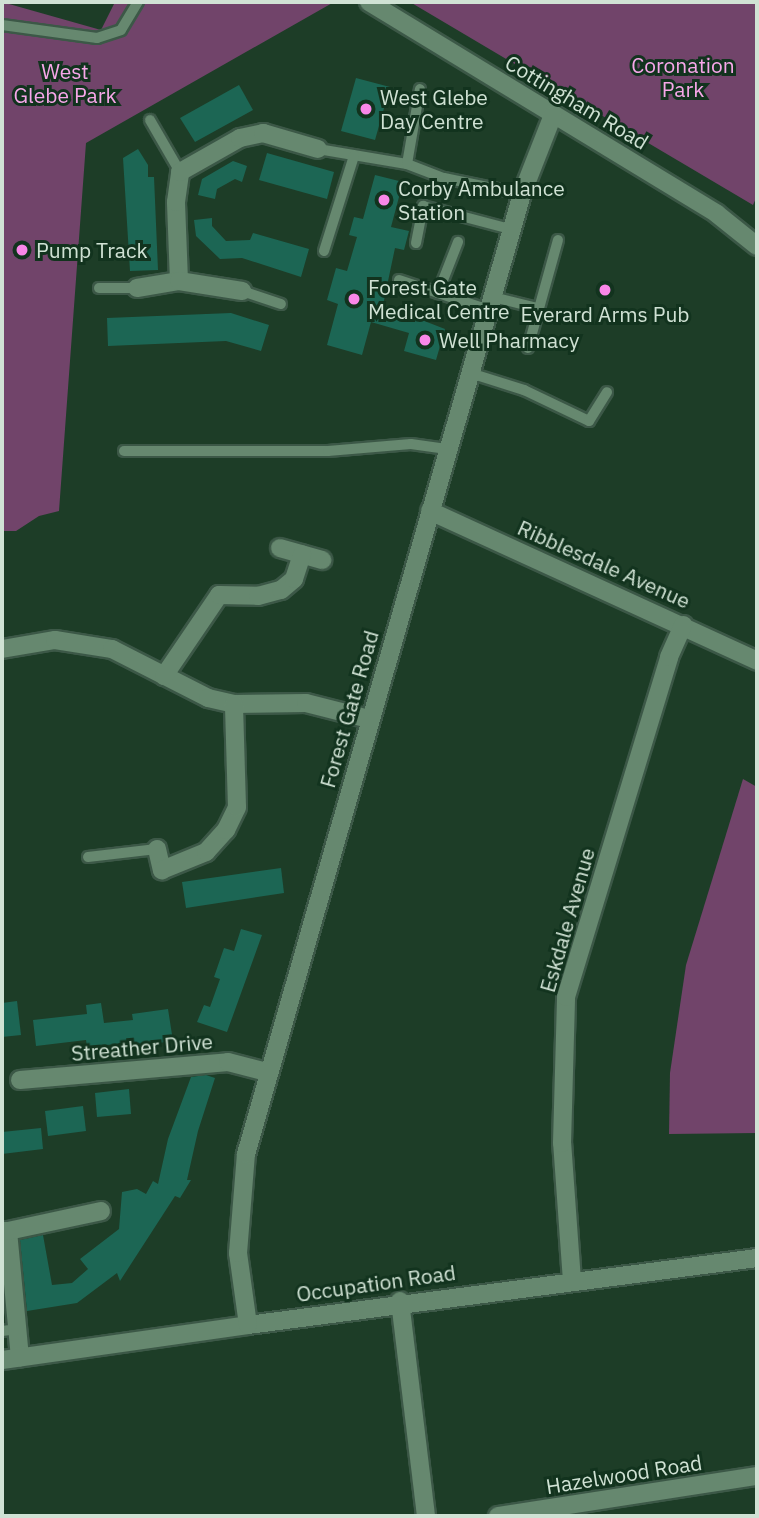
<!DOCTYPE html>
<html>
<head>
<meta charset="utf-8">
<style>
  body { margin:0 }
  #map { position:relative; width:759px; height:1518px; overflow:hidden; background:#1d3d27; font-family:"IBM Plex Sans",sans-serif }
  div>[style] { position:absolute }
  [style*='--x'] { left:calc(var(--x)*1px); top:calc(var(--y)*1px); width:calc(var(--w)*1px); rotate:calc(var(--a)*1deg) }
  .green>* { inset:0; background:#71446a }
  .building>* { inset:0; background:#1c6654 }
  .roads { filter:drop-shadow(2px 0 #3c5847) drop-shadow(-2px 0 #3c5847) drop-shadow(0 2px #3c5847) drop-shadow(0 -2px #3c5847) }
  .lane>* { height:10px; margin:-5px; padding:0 5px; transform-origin:5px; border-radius:5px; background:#66886f }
  .street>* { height:18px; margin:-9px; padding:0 9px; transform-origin:9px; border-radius:9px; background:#66886f }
  .secondary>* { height:18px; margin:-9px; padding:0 9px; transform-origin:9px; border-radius:9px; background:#66886f }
  .dots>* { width:19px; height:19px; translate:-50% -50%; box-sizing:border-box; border:4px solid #12331e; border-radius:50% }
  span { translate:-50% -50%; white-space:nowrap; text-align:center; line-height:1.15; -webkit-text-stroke:6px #12331e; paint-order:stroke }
  .park-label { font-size:21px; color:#f7a7e9 }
  .poi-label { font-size:21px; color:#d0e2d4 }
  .left { translate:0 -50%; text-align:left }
  .street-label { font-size:21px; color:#d0e2d4 }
  .frame { position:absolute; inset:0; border:4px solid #d0e2d4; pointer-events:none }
</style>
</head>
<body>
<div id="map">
  <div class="green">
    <div style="clip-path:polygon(2px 2px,101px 30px,115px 2px,334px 2px,86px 143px,59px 511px,39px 516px,16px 531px,2px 531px)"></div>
    <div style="clip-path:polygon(410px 2px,757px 2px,757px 196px,753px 205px)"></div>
    <div style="clip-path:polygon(743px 779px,757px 787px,757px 1133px,669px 1134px,670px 1073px,686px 965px)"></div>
  </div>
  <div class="building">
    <div style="clip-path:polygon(356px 78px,390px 87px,375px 140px,341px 131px)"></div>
    <div style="clip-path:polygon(239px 85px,253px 110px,195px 142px,180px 118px)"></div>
    <div style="clip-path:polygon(138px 149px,148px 165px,148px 177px,154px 177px,158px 270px,130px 271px,123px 158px)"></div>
    <div style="clip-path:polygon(267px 153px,334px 172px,327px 199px,259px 180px)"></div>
    <div style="clip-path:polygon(233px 161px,247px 166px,242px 182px,235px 179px,217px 189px,215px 199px,198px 195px,202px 179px)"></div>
    <div style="clip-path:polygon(375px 175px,403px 182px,391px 227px,409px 231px,404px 250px,395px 248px,383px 305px,445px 329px,436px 360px,404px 351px,409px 333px,371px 322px,362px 355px,327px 345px,338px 304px,327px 300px,336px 268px,347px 271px,357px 237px,349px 235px,354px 217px,363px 219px)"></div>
    <div style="clip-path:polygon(212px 218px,212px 226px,226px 241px,250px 240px,253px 233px,309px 249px,301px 277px,242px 258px,220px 259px,196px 236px,194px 220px)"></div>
    <div style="clip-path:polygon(231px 313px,269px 325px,261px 351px,226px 341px,108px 346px,107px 318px)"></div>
    <div style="clip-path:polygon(281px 868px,284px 893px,186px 908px,182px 882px)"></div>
    <div style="clip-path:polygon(241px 929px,262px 935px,227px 1032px,197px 1022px,204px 1005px,210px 1007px,220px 979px,214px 977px,224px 948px,234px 951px)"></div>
    <div style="clip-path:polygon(17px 1001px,21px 1035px,2px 1037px,2px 1003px)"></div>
    <div style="clip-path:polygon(101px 1003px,104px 1023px,133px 1020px,132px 1014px,168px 1009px,173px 1041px,137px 1046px,137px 1042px,87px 1047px,86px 1040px,36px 1046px,33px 1020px,87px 1014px,86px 1005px)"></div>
    <div style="clip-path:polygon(206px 1075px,215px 1078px,198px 1131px,187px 1180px,191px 1180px,180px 1198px,175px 1196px,120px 1281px,117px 1273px,77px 1303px,27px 1311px,20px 1240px,43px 1235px,52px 1285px,72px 1283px,88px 1269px,80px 1259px,119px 1229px,122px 1192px,137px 1189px,146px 1194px,153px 1181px,158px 1184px,168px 1139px,191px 1077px)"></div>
    <div style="clip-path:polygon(129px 1089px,131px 1114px,97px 1117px,95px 1093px)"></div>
    <div style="clip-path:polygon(83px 1106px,86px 1131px,48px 1136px,45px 1111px)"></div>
    <div style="clip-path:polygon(41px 1128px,43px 1149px,2px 1154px,2px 1132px)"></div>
  </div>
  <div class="roads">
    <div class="lane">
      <div style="--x:2;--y:25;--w:96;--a:7.8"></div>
      <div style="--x:97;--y:38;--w:25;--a:-18"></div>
      <div style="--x:121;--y:30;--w:33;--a:-59"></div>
      <div style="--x:150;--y:120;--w:60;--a:60"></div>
      <div style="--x:318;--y:149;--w:90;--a:9.6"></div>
      <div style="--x:407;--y:164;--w:40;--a:21"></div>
      <div style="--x:444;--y:178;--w:80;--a:11.6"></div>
      <div style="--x:407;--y:164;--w:76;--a:-80.2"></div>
      <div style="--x:416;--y:243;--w:38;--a:-79"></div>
      <div style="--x:423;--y:206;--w:94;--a:14.8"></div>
      <div style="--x:324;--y:251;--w:100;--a:-72.5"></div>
      <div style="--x:399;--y:280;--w:95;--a:18.4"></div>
      <div style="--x:99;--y:288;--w:38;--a:0"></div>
      <div style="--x:242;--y:291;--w:41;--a:18.4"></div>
      <div style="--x:438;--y:293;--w:55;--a:-68.6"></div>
      <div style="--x:493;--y:297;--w:45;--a:14"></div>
      <div style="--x:528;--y:348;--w:112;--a:-74.5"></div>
      <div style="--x:470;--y:373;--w:57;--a:17.5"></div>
      <div style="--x:524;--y:390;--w:72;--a:25.5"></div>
      <div style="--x:589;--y:421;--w:34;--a:-58"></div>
      <div style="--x:124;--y:451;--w:204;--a:0"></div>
      <div style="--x:328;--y:451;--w:83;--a:-4.8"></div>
      <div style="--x:411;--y:444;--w:36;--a:8"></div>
      <div style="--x:88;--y:857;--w:69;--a:-6.6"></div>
      <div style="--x:2;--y:1331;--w:16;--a:-7"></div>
    </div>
    <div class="street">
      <div style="--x:179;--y:281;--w:79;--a:-92.2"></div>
      <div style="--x:176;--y:202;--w:30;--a:-82"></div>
      <div style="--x:180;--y:172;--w:69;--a:-29.5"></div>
      <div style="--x:240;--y:138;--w:24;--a:-12"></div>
      <div style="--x:263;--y:133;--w:57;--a:16.2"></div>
      <div style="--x:137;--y:288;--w:43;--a:-9.5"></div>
      <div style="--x:179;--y:281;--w:64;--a:9"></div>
      <div style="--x:430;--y:511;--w:360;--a:24.6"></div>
      <div style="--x:280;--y:548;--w:44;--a:15.9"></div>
      <div style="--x:2;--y:649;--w:54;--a:-9.6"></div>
      <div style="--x:55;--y:640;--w:58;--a:9"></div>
      <div style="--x:112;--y:649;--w:108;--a:27"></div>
      <div style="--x:208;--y:698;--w:27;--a:13"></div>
      <div style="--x:234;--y:704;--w:72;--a:-0.8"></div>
      <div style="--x:306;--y:703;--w:65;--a:14.3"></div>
      <div style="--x:164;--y:676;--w:98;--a:-55.8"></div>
      <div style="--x:219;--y:595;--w:39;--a:1"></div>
      <div style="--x:258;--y:596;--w:24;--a:-15"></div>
      <div style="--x:281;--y:590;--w:17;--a:-40"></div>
      <div style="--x:294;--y:579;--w:26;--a:-72"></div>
      <div style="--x:157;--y:849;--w:22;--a:77"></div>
      <div style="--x:162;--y:870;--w:48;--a:-22.2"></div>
      <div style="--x:206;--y:852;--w:30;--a:-48"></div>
      <div style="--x:226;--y:830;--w:25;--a:-64"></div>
      <div style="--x:237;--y:807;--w:103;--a:-91.7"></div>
      <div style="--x:20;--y:1080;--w:209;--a:-4.9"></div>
      <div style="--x:228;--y:1062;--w:40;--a:14.4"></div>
      <div style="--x:2;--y:1231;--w:6;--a:0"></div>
      <div style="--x:8;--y:1231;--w:127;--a:84.6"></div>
      <div style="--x:8;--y:1231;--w:95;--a:-12.1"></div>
      <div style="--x:572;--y:1281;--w:138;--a:-94.1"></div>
      <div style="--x:562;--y:1143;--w:146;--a:-88.4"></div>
      <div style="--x:566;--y:997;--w:355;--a:-73.1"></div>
      <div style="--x:669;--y:657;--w:35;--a:-66"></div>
      <div style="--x:400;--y:1301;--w:217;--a:83.1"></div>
      <div style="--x:248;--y:1325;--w:513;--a:-7.5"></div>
      <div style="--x:498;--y:1516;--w:262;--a:-8.8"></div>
    </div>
    <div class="secondary">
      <div style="--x:369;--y:2;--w:407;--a:31.3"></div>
      <div style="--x:717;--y:214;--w:51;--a:38.7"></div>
      <div style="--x:2;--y:1360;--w:248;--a:-8.1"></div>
      <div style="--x:248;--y:1325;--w:73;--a:-97.9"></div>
      <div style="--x:238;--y:1253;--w:99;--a:-85.4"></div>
      <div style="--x:246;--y:1154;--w:999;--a:-73.96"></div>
      <div style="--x:522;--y:194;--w:85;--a:-68.6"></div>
    </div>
  </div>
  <div class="dots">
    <div style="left:366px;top:109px;background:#f987e8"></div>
    <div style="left:384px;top:200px;background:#f987e8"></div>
    <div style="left:22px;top:250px;background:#f987e8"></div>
    <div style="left:605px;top:290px;background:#f987e8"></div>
    <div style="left:354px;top:299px;background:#f987e8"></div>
    <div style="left:425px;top:340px;background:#f987e8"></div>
  </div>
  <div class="park-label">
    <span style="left:683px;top:77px">Coronation<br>Park</span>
    <span style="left:65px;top:83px">West<br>Glebe Park</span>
  </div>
  <div class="poi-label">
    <span class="left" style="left:380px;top:109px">West Glebe<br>Day Centre</span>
    <span class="left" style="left:398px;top:200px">Corby Ambulance<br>Station</span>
    <span class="left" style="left:36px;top:250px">Pump Track</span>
    <span class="left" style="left:368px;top:299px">Forest Gate<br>Medical Centre</span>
    <span style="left:605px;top:314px">Everard Arms Pub</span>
    <span class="left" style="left:439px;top:340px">Well Pharmacy</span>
  </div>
  <div class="street-label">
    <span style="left:577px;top:102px;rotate:31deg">Cottingham Road</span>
    <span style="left:604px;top:564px;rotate:24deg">Ribblesdale Avenue</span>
    <span style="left:349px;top:709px;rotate:-74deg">Forest Gate Road</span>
    <span style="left:567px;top:920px;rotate:-74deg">Eskdale Avenue</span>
    <span style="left:142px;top:1047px;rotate:-5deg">Streather Drive</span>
    <span style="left:376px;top:1283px;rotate:-8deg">Occupation Road</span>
    <span style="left:624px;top:1474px;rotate:-9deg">Hazelwood Road</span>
  </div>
  <div class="frame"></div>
</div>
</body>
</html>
